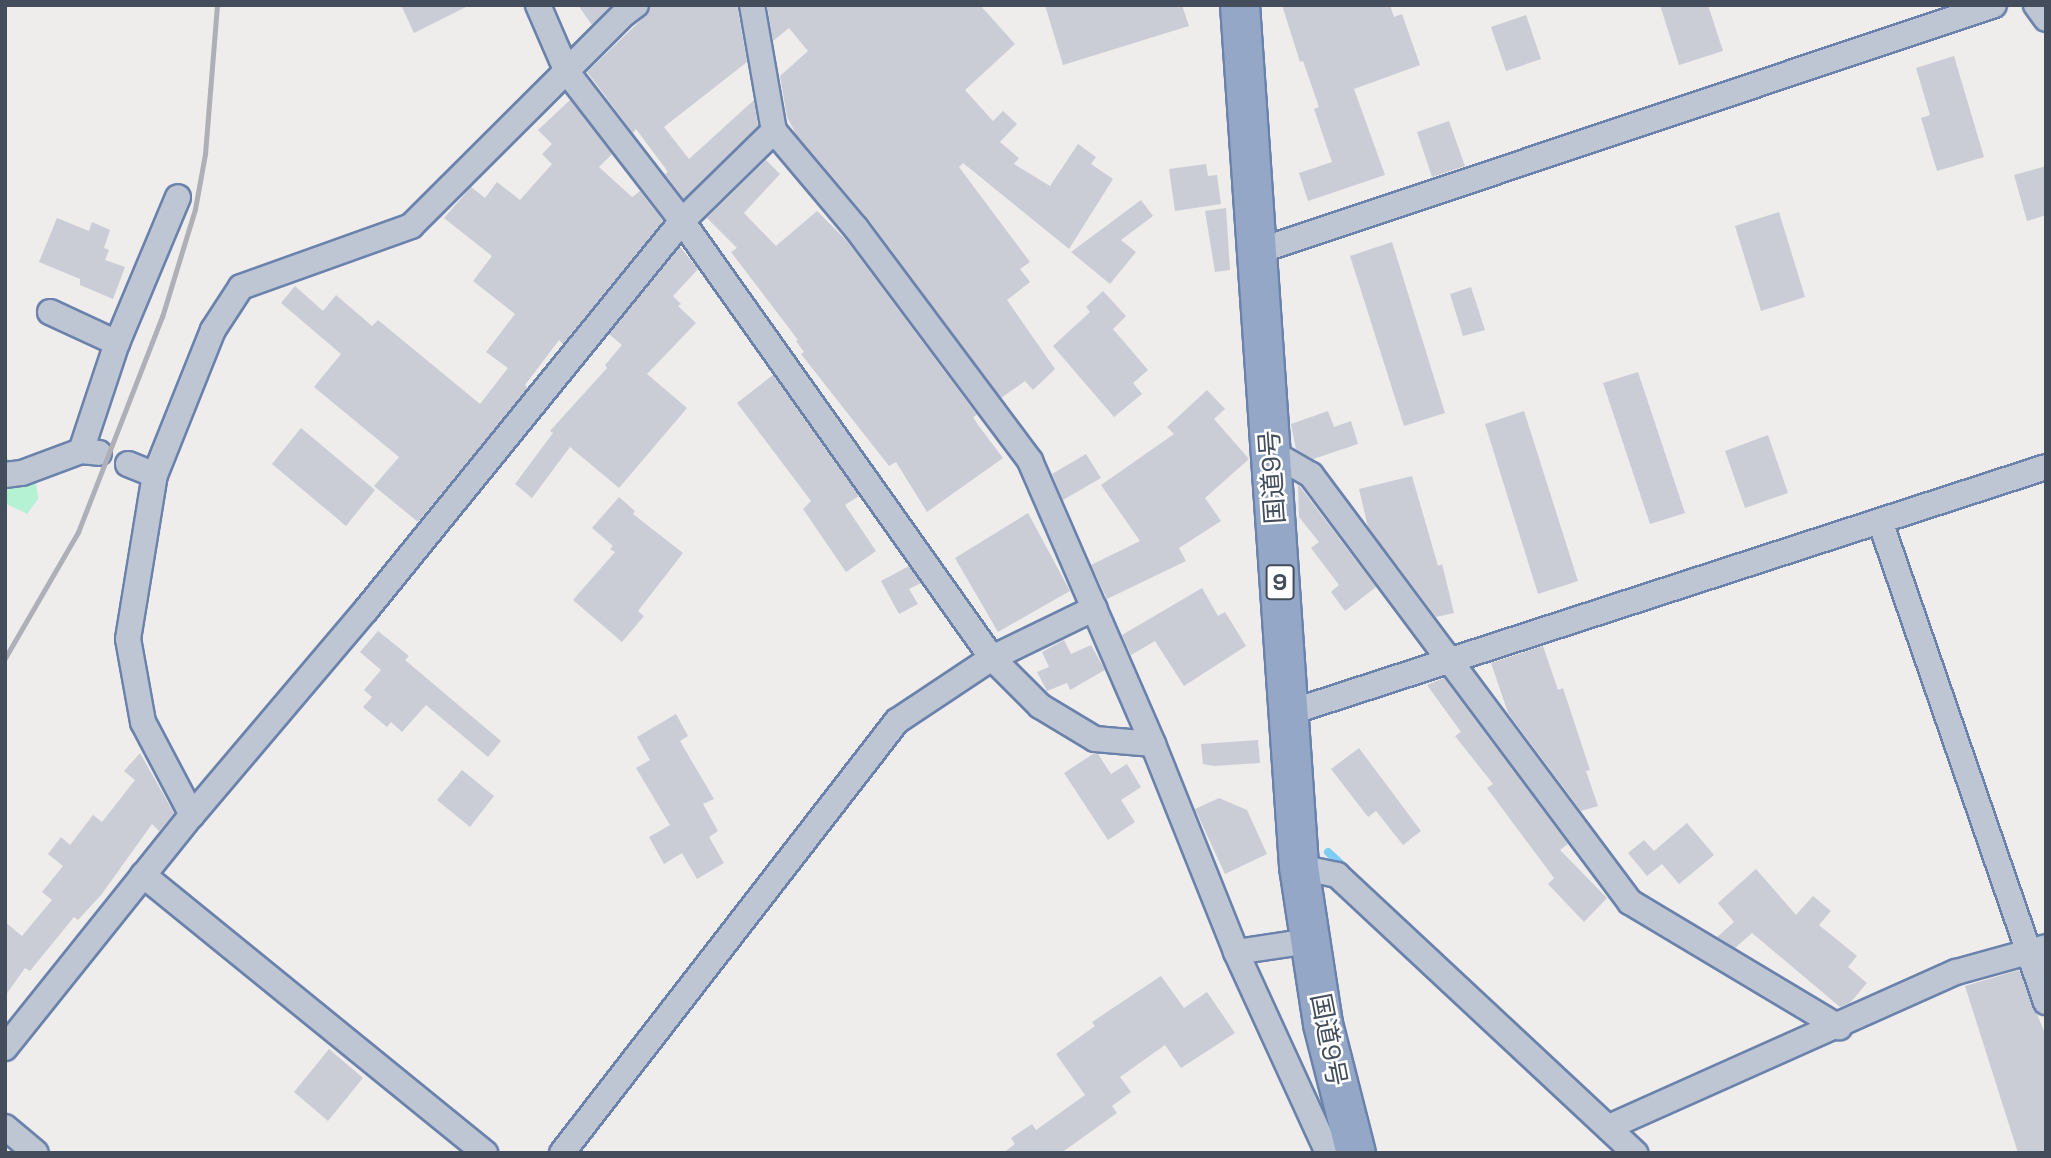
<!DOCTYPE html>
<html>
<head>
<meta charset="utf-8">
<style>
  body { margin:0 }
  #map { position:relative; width:2051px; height:1158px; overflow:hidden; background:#efecec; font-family:"Space Grotesk","Noto Sans JP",sans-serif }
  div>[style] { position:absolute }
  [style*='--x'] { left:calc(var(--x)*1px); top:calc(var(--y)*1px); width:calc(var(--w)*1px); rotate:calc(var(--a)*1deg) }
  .green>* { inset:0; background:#b5f2d4 }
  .stream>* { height:8px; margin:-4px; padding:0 4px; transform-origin:4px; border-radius:4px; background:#7ecdf3 }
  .building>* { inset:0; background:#cacdd5 }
  .roads { filter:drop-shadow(2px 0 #6a82ac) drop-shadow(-2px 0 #6a82ac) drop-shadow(0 2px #6a82ac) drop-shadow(0 -2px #6a82ac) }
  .minor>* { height:24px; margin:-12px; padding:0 12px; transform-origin:12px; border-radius:12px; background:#bec6d3 }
  .trunk>* { height:38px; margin:-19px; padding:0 19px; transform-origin:19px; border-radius:19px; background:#94a7c7 }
  .rail>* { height:5px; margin:-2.5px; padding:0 2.5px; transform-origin:2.5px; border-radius:2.5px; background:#adb0b7 }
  span { translate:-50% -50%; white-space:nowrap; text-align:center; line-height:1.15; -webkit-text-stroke:5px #fff; paint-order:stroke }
  .shield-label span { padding:2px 5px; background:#fff; border:2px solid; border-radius:5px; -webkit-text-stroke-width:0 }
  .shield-label { font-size:24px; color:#434d5b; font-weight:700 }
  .street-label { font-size:26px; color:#434d5b }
  .frame { position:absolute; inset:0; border:7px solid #434d5b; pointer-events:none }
</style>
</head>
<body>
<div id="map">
  <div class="green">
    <div style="clip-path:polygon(5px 456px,36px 480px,38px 499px,27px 514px,5px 503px)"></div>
  </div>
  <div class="stream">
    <div style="--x:1328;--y:852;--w:25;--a:43"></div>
  </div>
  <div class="building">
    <div style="clip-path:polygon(401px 5px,470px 5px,414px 33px)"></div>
    <div style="clip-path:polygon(578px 5px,612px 5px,592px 25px)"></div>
    <div style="clip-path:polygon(651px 5px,737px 5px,747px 62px,664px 127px,689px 159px,754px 100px,758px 126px,684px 199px,665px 174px,668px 172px,636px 129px,633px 133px,587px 72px,645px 16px)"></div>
    <div style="clip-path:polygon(767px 5px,980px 5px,1015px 44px,965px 90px,993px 121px,1003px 111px,1017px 124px,1000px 142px,1019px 158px,1014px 164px,1050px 186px,1078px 144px,1096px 157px,1091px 164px,1113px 179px,1069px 249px,963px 163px,959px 167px,1030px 262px,1020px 269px,1030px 282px,1007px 300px,1055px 369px,1033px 390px,1025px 381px,1001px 398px,868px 219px,796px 134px,787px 117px,780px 76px,808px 51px,789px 28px,773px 41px)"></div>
    <div style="clip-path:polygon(1045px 5px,1182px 5px,1189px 26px,1063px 65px)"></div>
    <div style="clip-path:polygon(1282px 5px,1390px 5px,1394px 17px,1402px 14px,1420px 65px,1354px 89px,1385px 175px,1308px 201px,1299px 173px,1332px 162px,1314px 109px,1319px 107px,1303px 61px,1300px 62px)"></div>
    <div style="clip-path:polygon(1660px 5px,1708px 5px,1723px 51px,1679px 65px)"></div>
    <div style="clip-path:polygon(1526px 15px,1541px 59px,1506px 71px,1491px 27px)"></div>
    <div style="clip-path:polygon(1954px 56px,1984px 157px,1937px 171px,1921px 118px,1930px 115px,1916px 68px)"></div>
    <div style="clip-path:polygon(570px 100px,612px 154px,599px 167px,632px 197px,640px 191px,663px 221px,563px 344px,559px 340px,525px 385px,528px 388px,418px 522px,374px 486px,399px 457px,314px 387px,341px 354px,281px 303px,295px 286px,323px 311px,336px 295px,372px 326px,378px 320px,480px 404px,508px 368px,486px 352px,515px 314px,473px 281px,492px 256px,444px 218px,471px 187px,485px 198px,497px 182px,520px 200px,552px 164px,542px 154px,552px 144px,538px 130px)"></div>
    <div style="clip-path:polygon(1449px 121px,1465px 166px,1432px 177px,1417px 132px)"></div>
    <div style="clip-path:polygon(766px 160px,780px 174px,744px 213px,776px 246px,817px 211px,847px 241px,977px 415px,973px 417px,978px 425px,1003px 458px,927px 512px,896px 462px,889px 466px,801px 354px,804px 352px,796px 341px,798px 340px,731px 252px,737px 248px,707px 218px)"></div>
    <div style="clip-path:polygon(1206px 164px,1208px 176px,1217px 175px,1221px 204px,1175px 211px,1169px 169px)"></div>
    <div style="clip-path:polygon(2046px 166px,2046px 215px,2027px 221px,2014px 175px)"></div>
    <div style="clip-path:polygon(1141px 200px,1153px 216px,1121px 240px,1136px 252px,1110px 284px,1071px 252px)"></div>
    <div style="clip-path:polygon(1226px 208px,1230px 270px,1215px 272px,1205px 211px)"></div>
    <div style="clip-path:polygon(1779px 212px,1805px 297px,1761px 311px,1735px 226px)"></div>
    <div style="clip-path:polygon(57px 218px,89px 231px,92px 222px,110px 230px,104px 248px,109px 250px,105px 260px,125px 267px,113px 299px,80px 285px,80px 279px,39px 262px)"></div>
    <div style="clip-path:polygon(1392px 242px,1445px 413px,1404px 426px,1350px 256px)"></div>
    <div style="clip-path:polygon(680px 247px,698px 269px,673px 296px,681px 304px,678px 306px,696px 323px,647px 374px,687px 408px,619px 488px,570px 447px,532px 498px,515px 484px,553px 433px,550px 431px,607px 368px,605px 365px,622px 345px,609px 334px)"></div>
    <div style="clip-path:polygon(1471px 287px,1485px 330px,1463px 336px,1450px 294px)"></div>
    <div style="clip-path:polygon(1103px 291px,1126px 316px,1113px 329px,1148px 370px,1133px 383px,1142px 394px,1114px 417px,1053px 346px,1090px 312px,1086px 307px)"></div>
    <div style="clip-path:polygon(1638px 372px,1685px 513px,1650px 524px,1603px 383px)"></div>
    <div style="clip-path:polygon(773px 375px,859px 496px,845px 505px,876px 551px,846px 572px,803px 509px,811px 501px,737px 403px)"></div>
    <div style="clip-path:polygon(1207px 390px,1225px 409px,1214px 419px,1249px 459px,1205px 498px,1221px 521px,1179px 548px,1186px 561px,1107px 599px,1091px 565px,1140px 541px,1101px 485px,1174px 434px,1167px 427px)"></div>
    <div style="clip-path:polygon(1328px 411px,1334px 427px,1351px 421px,1358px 444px,1313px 459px,1296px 449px,1291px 424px)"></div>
    <div style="clip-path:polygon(1524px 411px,1578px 581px,1538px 594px,1485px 424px)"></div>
    <div style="clip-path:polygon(301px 428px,375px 490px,346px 526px,272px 464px)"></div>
    <div style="clip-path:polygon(1768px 435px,1788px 493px,1745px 508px,1725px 451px)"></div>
    <div style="clip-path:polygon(1086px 454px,1101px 478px,1063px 500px,1052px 474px)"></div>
    <div style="clip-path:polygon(1412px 476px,1438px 566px,1442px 564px,1454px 613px,1436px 617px,1368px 527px,1359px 489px)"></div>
    <div style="clip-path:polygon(1298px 484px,1376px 587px,1345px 611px,1331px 592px,1339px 585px,1311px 548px,1319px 542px,1299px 517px)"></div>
    <div style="clip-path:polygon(619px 497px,635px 511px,633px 514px,683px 553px,638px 611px,644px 616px,622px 642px,573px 600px,615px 552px,610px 549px,613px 546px,592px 528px)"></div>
    <div style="clip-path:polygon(1028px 513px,1070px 591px,998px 632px,955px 558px)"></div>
    <div style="clip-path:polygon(909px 566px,921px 583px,909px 589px,918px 604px,899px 614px,881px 581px)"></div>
    <div style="clip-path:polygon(1202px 588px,1218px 616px,1225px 612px,1246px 646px,1184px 686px,1155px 641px,1131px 655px,1122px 635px)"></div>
    <div style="clip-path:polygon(378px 631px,409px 656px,405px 660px,501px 741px,488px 757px,426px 705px,402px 732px,391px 722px,387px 727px,363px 707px,372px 697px,364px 690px,381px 670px,360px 652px)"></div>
    <div style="clip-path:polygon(1064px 640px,1071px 654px,1091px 645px,1105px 670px,1070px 690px,1067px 683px,1047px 691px,1037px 672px,1049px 667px,1042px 652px)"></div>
    <div style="clip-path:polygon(1543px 646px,1558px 690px,1563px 688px,1590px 770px,1586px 771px,1598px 806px,1581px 811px,1508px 713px,1491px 663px)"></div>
    <div style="clip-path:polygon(1444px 678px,1568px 844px,1560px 850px,1607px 898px,1584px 922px,1548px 884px,1554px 878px,1487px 788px,1493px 784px,1455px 736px,1461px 732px,1427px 685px)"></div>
    <div style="clip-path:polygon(676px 714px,688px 736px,680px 741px,714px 799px,703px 804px,718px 831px,709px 837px,724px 863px,697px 879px,682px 853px,664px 864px,649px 837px,670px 825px,636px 768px,650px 760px,637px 737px)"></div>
    <div style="clip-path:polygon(1258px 740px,1260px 763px,1214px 766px,1203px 764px,1201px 744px)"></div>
    <div style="clip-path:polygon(1359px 748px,1421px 831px,1403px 845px,1376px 811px,1368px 817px,1331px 769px)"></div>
    <div style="clip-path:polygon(140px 753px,174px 813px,159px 831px,152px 824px,101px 895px,78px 920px,74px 917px,30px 971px,25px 968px,5px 996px,5px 922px,22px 936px,52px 900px,42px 892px,63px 866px,48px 854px,61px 837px,70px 845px,93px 815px,102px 822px,135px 780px,124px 771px)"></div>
    <div style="clip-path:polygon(1093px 754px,1098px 754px,1111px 774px,1127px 764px,1141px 787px,1121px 800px,1135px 822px,1108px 840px,1064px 773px)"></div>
    <div style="clip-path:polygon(462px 770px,494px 796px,470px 827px,437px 800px)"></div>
    <div style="clip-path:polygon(1219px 798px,1247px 810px,1267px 854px,1225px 874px,1195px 809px)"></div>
    <div style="clip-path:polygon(1687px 823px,1714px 855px,1679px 884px,1662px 864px,1647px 876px,1628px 853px,1644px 840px,1654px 851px)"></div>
    <div style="clip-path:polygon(1756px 869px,1796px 915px,1813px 896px,1831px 911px,1819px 925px,1857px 956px,1848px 967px,1867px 983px,1850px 1003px,1840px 1007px,1752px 933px,1735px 948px,1717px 937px,1734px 922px,1718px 903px)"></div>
    <div style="clip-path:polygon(2019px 970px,2046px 1036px,2046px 1153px,2018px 1153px,1965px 986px)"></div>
    <div style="clip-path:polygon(1161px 976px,1184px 1008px,1207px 992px,1235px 1033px,1181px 1068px,1165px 1045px,1120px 1077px,1131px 1092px,1112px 1106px,1117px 1113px,1061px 1153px,1003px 1153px,1015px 1144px,1011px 1138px,1032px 1124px,1036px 1130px,1085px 1095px,1056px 1054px,1095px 1026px,1092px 1022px)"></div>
    <div style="clip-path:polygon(329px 1049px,363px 1078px,328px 1121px,294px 1092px)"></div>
  </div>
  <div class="roads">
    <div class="minor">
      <div style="--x:538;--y:5;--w:73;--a:66.6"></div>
      <div style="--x:567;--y:72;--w:188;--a:52.3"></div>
      <div style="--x:682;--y:221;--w:536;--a:54.65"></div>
      <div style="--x:992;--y:658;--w:68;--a:45"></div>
      <div style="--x:1040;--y:706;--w:64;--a:31"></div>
      <div style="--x:1095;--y:739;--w:58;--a:4.9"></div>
      <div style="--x:752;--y:5;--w:128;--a:80.1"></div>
      <div style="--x:774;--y:131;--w:127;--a:49.8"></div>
      <div style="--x:856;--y:228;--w:291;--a:53.2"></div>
      <div style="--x:1030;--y:461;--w:309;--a:66.5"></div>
      <div style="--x:1153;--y:744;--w:224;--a:68.2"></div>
      <div style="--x:1236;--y:952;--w:221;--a:65.4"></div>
      <div style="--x:2036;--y:5;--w:17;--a:54"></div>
      <div style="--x:1256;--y:252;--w:778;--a:-18.5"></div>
      <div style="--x:50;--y:312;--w:74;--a:24.8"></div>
      <div style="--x:81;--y:451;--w:114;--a:-71.6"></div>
      <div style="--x:117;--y:343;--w:158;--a:-67.3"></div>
      <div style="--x:1271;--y:452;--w:46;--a:29.9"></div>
      <div style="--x:1311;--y:475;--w:533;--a:53.24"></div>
      <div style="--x:1630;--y:902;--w:244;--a:30.9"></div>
      <div style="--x:128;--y:464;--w:29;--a:22"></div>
      <div style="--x:5;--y:475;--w:17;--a:-7"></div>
      <div style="--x:22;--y:473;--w:63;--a:-20.4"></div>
      <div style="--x:81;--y:451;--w:18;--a:6"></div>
      <div style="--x:1880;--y:521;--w:509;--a:70.96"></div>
      <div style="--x:1288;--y:713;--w:797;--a:-17.98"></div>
      <div style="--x:192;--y:815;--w:105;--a:-117.8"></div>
      <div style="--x:143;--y:722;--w:84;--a:-100.2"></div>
      <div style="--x:128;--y:639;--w:166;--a:-80.7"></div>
      <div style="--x:155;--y:475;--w:156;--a:-68.2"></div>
      <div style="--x:213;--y:330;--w:51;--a:-56.9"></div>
      <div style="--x:241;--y:287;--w:181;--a:-19.7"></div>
      <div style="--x:411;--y:226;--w:301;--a:-44.9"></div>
      <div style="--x:624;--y:14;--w:15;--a:-37"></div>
      <div style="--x:1299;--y:867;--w:39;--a:12"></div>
      <div style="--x:1337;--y:875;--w:408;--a:43"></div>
      <div style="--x:143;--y:875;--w:441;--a:39.1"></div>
      <div style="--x:1236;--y:952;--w:75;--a:-8.5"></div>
      <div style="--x:5;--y:1048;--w:299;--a:-51.3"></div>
      <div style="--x:192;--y:815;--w:269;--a:-49.7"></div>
      <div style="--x:366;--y:610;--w:501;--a:-50.91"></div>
      <div style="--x:682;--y:221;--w:129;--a:-44.4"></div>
      <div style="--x:5;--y:1127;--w:40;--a:40"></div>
      <div style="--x:1609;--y:1127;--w:380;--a:-24.1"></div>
      <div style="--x:1956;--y:972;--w:93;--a:-15.5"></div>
      <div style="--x:562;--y:1153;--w:547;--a:-52.21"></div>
      <div style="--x:897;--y:721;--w:114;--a:-33.6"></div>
      <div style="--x:992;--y:658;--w:114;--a:-25.9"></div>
    </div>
    <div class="trunk">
      <div style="--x:1240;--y:5;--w:864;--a:86.08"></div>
      <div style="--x:1299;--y:867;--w:159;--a:81.3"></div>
      <div style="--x:1323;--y:1024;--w:133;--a:75.7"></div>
    </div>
  </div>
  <div class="rail">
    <div style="--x:5;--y:658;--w:146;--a:-59.9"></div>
    <div style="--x:78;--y:532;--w:231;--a:-68.7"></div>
    <div style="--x:162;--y:317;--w:113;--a:-73"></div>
    <div style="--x:195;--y:209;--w:56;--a:-79.7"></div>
    <div style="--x:205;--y:154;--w:149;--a:-85.4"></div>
  </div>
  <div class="shield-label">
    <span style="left:1280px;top:582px">9</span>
  </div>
  <div class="street-label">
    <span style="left:1273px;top:477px;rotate:-94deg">国道9号</span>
    <span style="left:1328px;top:1040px;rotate:79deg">国道9号</span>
  </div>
  <div class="frame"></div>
</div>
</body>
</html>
